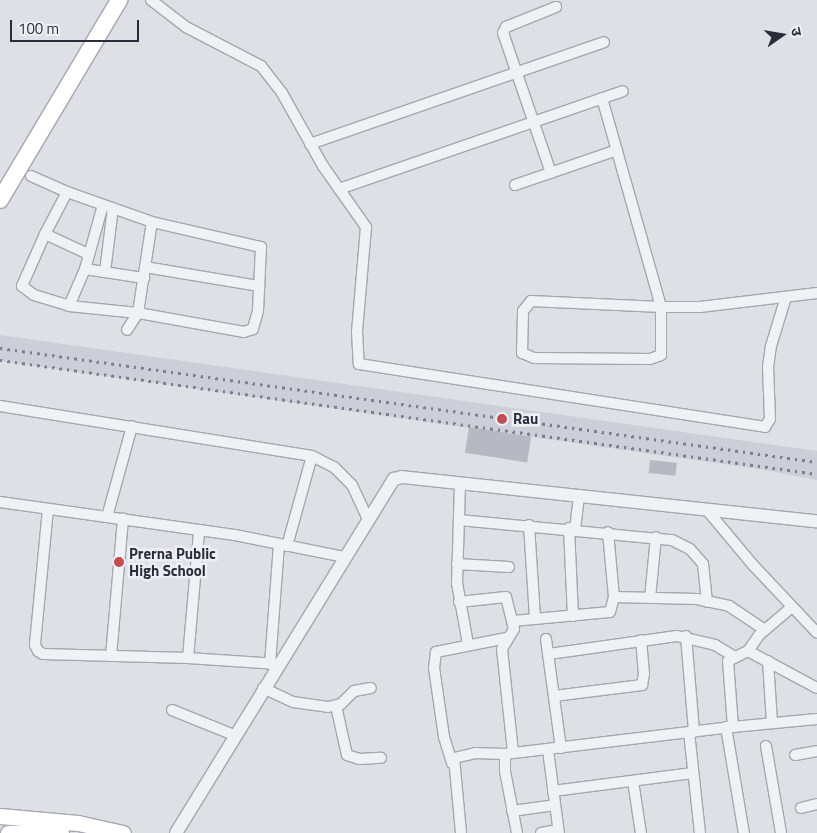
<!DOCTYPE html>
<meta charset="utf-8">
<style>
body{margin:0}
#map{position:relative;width:817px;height:833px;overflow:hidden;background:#dee0e6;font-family:"Titillium Web","Noto Sans Devanagari",sans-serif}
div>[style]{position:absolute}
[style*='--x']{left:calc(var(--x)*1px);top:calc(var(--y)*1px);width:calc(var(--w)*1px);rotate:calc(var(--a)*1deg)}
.built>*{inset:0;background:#cccfd7}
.building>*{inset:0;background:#b6b9c2;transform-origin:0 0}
.roads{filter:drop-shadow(1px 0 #a4a7af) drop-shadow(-1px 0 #a4a7af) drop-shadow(0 1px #a4a7af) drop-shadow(0 -1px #a4a7af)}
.minor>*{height:10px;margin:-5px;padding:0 5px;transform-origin:5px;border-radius:5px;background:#f0f1f5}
.tertiary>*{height:12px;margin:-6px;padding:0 6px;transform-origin:6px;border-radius:6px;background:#f0f1f5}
.secondary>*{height:15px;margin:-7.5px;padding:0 7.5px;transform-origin:7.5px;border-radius:7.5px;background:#fff}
.primary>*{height:16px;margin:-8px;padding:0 8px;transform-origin:8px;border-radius:8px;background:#fff}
.rail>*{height:2.5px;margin-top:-1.25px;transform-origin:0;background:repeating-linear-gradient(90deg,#797f8e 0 2.5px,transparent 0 7.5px)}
.dots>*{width:14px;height:14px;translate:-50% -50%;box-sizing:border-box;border:2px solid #edeff4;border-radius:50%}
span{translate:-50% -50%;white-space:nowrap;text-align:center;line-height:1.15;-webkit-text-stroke:5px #edeff4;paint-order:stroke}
.poi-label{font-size:15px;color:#292d3b;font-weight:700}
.left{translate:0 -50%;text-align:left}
.north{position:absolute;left:757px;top:10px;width:50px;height:50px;-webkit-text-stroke:4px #edeff4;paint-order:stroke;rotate:77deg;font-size:14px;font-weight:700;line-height:20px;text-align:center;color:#292d3b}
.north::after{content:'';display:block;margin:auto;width:18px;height:22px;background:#292d3b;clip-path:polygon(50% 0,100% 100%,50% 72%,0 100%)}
.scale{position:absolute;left:10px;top:20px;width:129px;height:22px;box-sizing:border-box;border:2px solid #292d3b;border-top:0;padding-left:6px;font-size:15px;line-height:18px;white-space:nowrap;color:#292d3b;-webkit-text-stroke:4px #edeff4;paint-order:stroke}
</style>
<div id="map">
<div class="built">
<div style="clip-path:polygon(0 335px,817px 451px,817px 480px,765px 470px,0 361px)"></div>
</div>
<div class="building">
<div style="left:469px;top:427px;width:63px;height:26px;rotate:9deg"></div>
<div style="left:650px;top:460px;width:27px;height:13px;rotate:6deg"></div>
</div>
<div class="roads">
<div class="minor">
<div style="--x:151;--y:0;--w:44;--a:37.6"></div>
<div style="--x:186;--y:27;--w:85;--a:27.5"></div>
<div style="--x:261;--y:66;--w:34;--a:52"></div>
<div style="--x:282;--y:93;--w:84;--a:60.7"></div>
<div style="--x:323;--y:166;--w:75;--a:54.8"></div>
<div style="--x:366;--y:227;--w:104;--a:94.9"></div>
<div style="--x:357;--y:331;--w:33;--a:87"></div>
<div style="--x:359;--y:364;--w:411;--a:8.8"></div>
<div style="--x:765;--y:427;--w:9;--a:-58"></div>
<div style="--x:770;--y:419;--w:52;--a:-92.2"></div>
<div style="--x:768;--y:367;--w:21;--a:-82"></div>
<div style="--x:771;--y:346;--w:51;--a:-73"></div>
<div style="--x:602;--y:98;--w:217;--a:74.2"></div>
<div style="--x:661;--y:307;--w:48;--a:90"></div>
<div style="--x:661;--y:355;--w:12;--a:160"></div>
<div style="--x:650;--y:359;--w:116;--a:-179.5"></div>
<div style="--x:534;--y:358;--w:13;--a:-157"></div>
<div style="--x:522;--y:353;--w:42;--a:-88.6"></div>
<div style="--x:523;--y:311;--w:13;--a:-51"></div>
<div style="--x:531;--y:301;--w:130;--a:2.6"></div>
<div style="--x:661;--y:307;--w:39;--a:0"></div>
<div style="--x:700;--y:307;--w:118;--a:-6.8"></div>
<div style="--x:310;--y:144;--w:311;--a:-19.1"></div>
<div style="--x:551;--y:173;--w:148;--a:-108.9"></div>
<div style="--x:503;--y:33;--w:7;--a:-63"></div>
<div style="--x:506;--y:27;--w:54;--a:-21.8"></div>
<div style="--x:31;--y:176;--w:39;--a:24"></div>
<div style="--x:67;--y:192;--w:47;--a:117.6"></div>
<div style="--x:45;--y:234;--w:47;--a:24.9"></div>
<div style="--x:515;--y:185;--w:108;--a:-18.9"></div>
<div style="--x:339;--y:189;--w:300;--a:-19"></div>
<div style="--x:67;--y:192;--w:90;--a:19.4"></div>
<div style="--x:152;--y:222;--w:112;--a:12.9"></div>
<div style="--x:261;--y:247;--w:64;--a:92.7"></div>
<div style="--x:258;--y:311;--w:19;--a:106"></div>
<div style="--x:253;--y:329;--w:9;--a:162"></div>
<div style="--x:244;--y:332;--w:108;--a:-169.8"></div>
<div style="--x:138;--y:313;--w:20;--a:123"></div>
<div style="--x:103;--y:205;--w:66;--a:105.7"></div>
<div style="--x:85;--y:269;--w:40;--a:113.4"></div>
<div style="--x:69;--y:306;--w:69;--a:5.8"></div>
<div style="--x:138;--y:313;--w:92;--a:-81.3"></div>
<div style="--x:45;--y:234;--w:57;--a:113.9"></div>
<div style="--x:22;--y:286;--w:15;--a:37"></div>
<div style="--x:34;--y:295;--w:37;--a:17"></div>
<div style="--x:145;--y:267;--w:116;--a:9.5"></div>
<div style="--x:85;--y:269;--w:60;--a:8.7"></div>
<div style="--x:105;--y:272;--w:64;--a:-82.9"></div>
<div style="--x:0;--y:406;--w:316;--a:9.1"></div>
<div style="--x:312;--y:456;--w:25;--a:27"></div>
<div style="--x:334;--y:467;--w:25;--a:45"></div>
<div style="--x:352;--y:485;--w:38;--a:65"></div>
<div style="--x:460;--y:483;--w:100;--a:91.7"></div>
<div style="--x:457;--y:583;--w:62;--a:79.8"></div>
<div style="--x:0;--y:502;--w:237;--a:8"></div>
<div style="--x:235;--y:535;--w:111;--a:11.4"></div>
<div style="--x:48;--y:509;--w:137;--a:95.5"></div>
<div style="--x:35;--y:645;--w:7;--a:63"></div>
<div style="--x:38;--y:651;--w:6;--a:31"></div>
<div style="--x:43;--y:654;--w:145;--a:1.6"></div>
<div style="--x:188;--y:658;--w:90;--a:3.8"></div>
<div style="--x:707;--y:510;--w:72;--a:50.1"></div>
<div style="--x:753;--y:565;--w:93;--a:46.7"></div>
<div style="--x:107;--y:517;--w:94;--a:-74.6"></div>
<div style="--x:459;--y:520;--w:214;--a:5.4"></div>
<div style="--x:672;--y:540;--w:20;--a:27"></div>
<div style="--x:690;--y:549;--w:20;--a:49"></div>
<div style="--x:703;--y:564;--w:38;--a:84"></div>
<div style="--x:529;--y:525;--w:94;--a:86.3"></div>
<div style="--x:569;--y:528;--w:88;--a:87.4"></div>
<div style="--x:575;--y:529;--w:34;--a:-83"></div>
<div style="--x:287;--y:546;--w:93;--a:-74.5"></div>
<div style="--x:457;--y:564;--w:52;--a:3.3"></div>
<div style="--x:614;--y:597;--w:83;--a:1.4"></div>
<div style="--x:697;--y:599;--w:33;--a:12"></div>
<div style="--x:729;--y:606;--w:43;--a:33.7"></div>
<div style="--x:650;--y:598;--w:61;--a:-84.4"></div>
<div style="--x:459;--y:602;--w:47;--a:-6.1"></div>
<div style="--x:506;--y:597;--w:33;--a:76"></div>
<div style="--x:514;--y:629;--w:23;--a:121"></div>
<div style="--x:502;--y:649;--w:104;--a:83.9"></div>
<div style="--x:513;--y:621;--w:97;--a:-5.3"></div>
<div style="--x:610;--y:612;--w:16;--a:-75"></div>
<div style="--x:614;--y:597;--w:65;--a:-95.3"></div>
<div style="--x:686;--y:636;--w:96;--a:85.2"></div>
<div style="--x:546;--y:639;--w:110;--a:82.2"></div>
<div style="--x:748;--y:651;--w:78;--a:28.2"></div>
<div style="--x:549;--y:654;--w:129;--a:-8"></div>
<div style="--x:677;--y:636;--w:39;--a:13"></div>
<div style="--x:715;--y:645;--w:23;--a:31"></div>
<div style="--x:111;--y:656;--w:138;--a:-85"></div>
<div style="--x:188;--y:658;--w:127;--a:-85"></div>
<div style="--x:768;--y:661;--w:62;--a:86.3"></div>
<div style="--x:270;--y:664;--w:120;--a:-85.7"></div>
<div style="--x:263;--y:688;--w:33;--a:25"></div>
<div style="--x:293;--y:702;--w:35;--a:8"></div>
<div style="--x:328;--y:707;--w:13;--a:-13"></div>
<div style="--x:341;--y:704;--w:18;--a:-45"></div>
<div style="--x:354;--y:691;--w:17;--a:-10"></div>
<div style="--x:554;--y:696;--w:89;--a:-7.1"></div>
<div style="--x:642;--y:685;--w:11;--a:-80"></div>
<div style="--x:644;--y:674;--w:34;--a:-95"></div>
<div style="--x:336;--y:706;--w:50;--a:77.3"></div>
<div style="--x:347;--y:755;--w:13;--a:18"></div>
<div style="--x:359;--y:759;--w:22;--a:-3"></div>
<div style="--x:172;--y:710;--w:67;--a:22"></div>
<div style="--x:726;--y:727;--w:108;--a:80.4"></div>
<div style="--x:733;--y:727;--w:84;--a:-5.4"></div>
<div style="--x:689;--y:732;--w:102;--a:83.8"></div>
<div style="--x:766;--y:746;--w:88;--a:80.2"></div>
<div style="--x:548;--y:750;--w:84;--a:82.5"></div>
<div style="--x:795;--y:755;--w:22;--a:-10"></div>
<div style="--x:452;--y:763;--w:27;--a:-107"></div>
<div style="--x:444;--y:737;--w:70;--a:-98.2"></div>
<div style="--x:434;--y:668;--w:16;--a:-83"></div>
<div style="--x:436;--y:652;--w:72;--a:-11.2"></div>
<div style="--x:633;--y:781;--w:53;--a:81.3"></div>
<div style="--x:553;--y:791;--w:141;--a:-7.3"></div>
<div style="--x:801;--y:808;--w:16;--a:-14"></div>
<div style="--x:512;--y:811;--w:43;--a:-7.9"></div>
<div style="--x:461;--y:833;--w:75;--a:-95.3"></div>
<div style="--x:454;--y:758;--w:22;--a:-13"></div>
<div style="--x:475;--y:753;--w:30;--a:2"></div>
<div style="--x:517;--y:833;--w:63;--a:-101"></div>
<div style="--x:505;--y:771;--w:17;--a:-90"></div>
<div style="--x:505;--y:754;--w:230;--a:-6.8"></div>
<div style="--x:733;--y:727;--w:66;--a:-94.3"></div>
<div style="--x:728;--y:661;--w:22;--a:-27"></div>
<div style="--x:748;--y:651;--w:19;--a:-55"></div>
<div style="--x:759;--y:635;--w:43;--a:-40.3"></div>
<div style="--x:541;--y:833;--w:17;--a:-10"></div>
</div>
<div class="tertiary">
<div style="--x:176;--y:833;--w:416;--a:-58.4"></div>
<div style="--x:394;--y:479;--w:8;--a:-14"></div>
<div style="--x:402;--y:477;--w:417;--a:6.1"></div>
</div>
<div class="secondary">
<div style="--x:0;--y:816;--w:78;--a:5.1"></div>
<div style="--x:78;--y:823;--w:46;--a:12.5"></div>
<div style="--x:8;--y:833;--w:53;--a:0"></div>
</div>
<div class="primary">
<div style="--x:0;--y:200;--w:233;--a:-59.2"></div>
</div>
</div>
<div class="rail">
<div style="--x:0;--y:348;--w:825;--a:7.94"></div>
<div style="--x:0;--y:360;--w:825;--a:7.94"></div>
</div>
<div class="dots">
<div style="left:502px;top:419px;background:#c14d52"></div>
<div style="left:119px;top:562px;background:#c14d52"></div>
</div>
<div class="poi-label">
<span class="left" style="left:513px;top:419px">Rau</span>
<span class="left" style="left:129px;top:562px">Prerna Public<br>High School</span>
</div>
<div class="north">उ</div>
<div class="scale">100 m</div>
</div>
